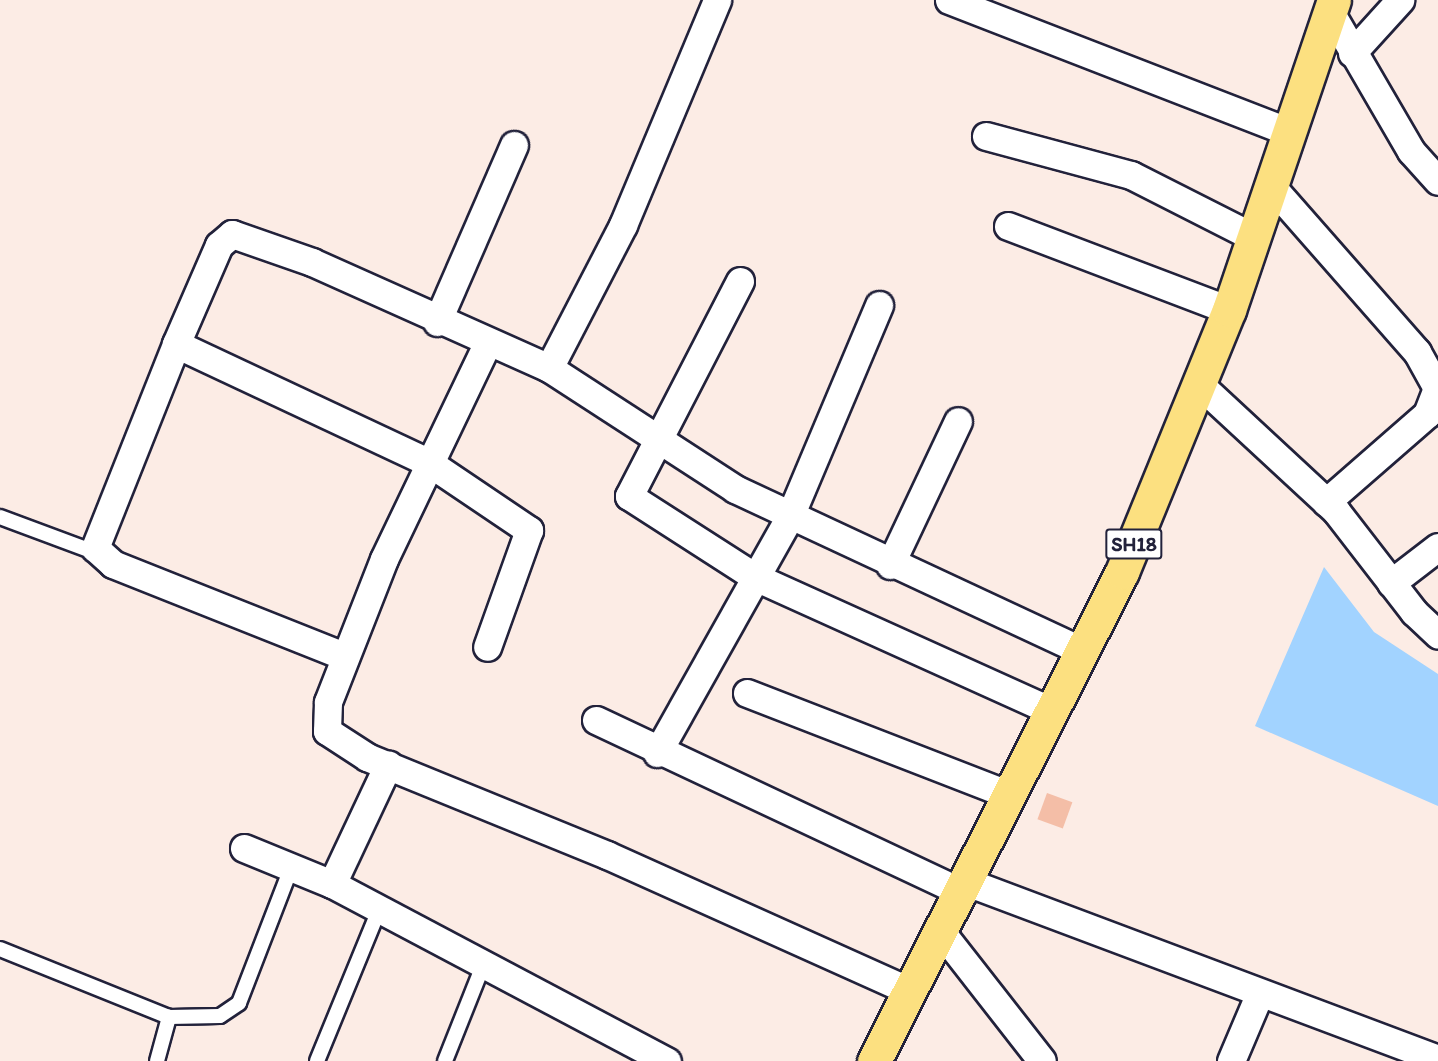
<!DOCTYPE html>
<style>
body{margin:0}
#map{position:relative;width:1438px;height:1061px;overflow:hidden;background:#fcece5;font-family:Itim,sans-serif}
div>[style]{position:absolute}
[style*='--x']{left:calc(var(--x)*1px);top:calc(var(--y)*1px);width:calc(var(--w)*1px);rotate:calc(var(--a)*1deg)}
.water>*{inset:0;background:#a2d3ff}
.building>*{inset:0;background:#f4bea7;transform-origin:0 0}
.roads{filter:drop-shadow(2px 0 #22223b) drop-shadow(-2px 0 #22223b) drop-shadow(0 2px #22223b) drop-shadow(0 -2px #22223b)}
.service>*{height:14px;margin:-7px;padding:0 7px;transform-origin:7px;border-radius:7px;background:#fff}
.minor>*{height:27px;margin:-13.5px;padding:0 13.5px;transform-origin:13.5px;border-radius:13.5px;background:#fff}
.primary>*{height:33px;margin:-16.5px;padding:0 16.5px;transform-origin:16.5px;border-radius:16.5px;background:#fce080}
span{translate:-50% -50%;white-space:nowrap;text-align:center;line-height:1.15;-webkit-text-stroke:4.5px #fff;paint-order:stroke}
.shield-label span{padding:2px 4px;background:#fff;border:2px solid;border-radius:4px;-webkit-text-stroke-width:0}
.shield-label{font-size:20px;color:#22223b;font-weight:700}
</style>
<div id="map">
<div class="water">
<div style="clip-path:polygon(1324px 567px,1374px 632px,1438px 674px,1438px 806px,1255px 726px)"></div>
</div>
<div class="building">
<div style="left:1047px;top:793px;width:27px;height:28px;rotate:20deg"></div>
</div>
<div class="roads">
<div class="service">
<div style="--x:0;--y:517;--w:103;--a:20.4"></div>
<div style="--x:0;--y:949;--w:182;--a:21.9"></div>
<div style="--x:169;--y:1017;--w:51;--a:-1.1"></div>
<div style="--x:220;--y:1016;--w:23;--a:-34"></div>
<div style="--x:239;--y:1003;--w:145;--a:-68.9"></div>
<div style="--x:157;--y:1061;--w:46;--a:-74.7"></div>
<div style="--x:317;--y:1061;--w:161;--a:-67.7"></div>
<div style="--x:445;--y:1061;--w:100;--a:-68.3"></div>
</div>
<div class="minor">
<div style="--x:949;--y:0;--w:362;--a:21.2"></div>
<div style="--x:1329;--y:10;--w:163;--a:59.8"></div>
<div style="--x:1411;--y:151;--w:40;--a:48"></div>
<div style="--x:1352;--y:53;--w:72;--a:-47.8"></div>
<div style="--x:986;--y:136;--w:150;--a:15.1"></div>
<div style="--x:1131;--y:175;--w:139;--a:26.9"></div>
<div style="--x:1272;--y:187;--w:220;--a:48.7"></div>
<div style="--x:1417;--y:352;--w:41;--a:60.9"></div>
<div style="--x:1437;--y:388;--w:28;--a:111"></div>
<div style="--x:1427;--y:414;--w:134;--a:138.9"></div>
<div style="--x:1008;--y:226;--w:236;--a:20.8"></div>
<div style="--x:740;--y:281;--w:242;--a:117.3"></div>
<div style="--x:629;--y:496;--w:150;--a:32.7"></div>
<div style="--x:755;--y:577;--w:328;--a:24.3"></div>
<div style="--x:437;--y:322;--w:193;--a:-66.5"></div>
<div style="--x:176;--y:344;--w:278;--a:25.1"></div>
<div style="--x:428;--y:462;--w:122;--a:34"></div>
<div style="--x:529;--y:530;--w:124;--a:109.7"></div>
<div style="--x:487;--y:344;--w:238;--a:115.6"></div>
<div style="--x:384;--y:559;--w:154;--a:111.4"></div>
<div style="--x:328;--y:702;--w:29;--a:92"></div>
<div style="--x:327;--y:731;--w:48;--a:33"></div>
<div style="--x:367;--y:757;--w:259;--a:22.2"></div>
<div style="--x:607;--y:855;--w:330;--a:24.2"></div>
<div style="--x:549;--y:368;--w:161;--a:-62.6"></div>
<div style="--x:623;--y:225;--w:244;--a:-67.3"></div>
<div style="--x:1199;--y:384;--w:187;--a:42.8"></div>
<div style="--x:1336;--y:511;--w:128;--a:52.3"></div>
<div style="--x:1414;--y:612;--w:33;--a:43"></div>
<div style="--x:890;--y:565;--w:159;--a:-64.7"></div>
<div style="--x:1391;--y:583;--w:59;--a:-37.5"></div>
<div style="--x:344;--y:656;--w:249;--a:-158.3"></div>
<div style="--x:113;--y:564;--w:24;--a:-138"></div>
<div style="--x:95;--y:548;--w:219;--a:-68.3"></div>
<div style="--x:176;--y:344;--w:108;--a:-66.5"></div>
<div style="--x:219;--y:245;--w:17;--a:-40"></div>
<div style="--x:232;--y:234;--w:85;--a:19.3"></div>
<div style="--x:312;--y:262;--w:260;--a:24.1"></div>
<div style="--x:549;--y:368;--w:222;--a:33"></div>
<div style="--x:735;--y:489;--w:384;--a:25"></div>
<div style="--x:747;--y:693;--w:282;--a:21.2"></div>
<div style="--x:596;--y:720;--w:406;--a:25.2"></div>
<div style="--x:657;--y:753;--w:272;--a:-60.7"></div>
<div style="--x:790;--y:516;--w:229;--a:-67.1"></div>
<div style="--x:244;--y:848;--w:95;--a:22.2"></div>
<div style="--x:332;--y:884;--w:132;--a:-64.8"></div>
<div style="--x:967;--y:882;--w:503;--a:20.6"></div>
<div style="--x:332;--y:884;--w:379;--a:27.9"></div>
<div style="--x:942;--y:933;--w:162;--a:52"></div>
<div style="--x:1231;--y:1061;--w:72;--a:-67"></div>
</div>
<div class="primary">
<div style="--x:874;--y:1061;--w:548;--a:-63.11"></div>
<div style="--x:1122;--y:572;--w:283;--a:-67.8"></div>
<div style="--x:1229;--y:310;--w:327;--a:-71.3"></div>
</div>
</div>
<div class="shield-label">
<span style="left:1134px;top:544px">SH18</span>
</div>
</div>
